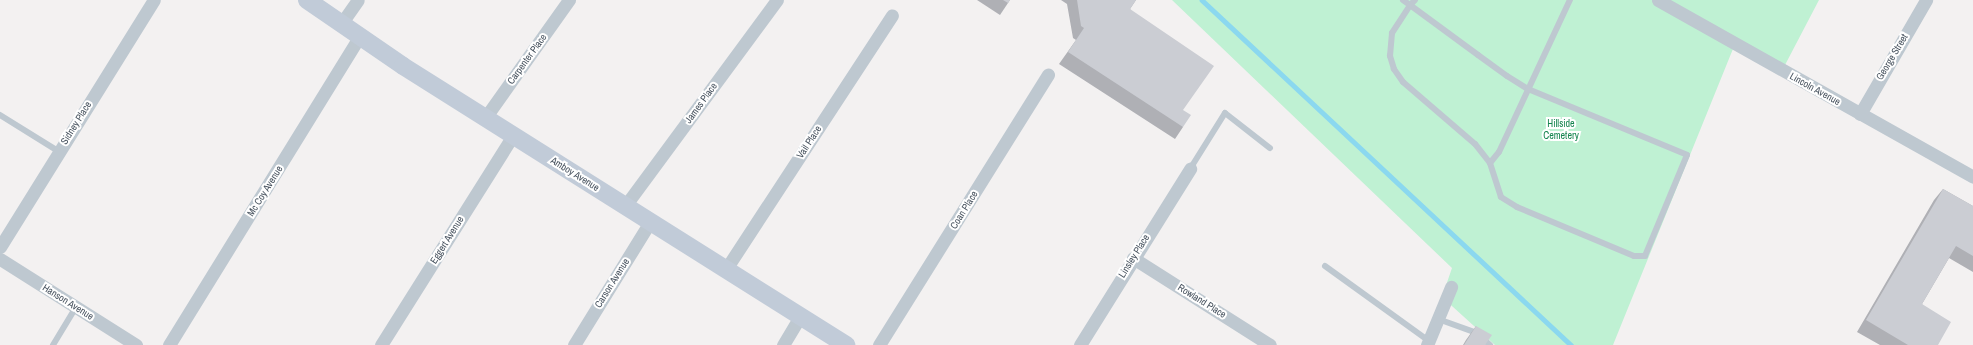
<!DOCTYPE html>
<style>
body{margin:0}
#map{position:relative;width:1973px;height:345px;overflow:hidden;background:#f3f1f1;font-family:"Archivo Narrow",sans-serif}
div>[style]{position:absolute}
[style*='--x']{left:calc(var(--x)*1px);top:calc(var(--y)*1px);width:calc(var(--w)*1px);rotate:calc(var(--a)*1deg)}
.green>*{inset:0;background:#bff1d3}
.stream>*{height:4.5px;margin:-2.25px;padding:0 2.25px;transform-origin:2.25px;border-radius:2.25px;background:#8bd8ef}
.lane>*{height:6px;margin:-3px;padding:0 3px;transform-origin:3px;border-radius:3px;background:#bec8d0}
.street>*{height:13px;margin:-6.5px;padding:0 6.5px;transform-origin:6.5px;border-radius:6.5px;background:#bec8d0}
.secondary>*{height:18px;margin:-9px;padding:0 9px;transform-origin:9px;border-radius:9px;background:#c1cbd8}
.wall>*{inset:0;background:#afb0b5}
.building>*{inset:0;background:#cbcdd3}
span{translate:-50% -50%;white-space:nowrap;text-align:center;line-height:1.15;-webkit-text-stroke:4px #fff;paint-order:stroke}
.street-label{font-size:10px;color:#48535f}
.park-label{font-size:10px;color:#15844f}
</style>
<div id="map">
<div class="green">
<div style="clip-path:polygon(1172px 0,1819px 0,1785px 65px,1737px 39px,1613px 345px,1495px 345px,1442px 297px,1452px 268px)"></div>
</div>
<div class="stream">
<div style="--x:1202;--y:0;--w:505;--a:43.07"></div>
</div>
<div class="lane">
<div style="--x:1403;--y:0;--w:9;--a:36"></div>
<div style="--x:1410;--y:5;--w:84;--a:36.3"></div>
<div style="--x:1478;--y:55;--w:36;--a:36"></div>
<div style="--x:1507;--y:76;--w:25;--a:32"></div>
<div style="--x:1528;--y:89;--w:172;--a:22.5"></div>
<div style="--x:1687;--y:155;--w:109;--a:112.6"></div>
<div style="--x:1645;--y:256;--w:11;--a:180"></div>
<div style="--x:1634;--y:256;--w:127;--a:-157.3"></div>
<div style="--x:1517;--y:207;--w:19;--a:-148"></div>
<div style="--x:1501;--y:197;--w:36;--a:-108"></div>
<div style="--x:1490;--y:163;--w:24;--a:-128"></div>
<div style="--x:1475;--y:144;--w:95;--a:-139.3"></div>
<div style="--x:1403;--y:82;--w:16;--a:-125"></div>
<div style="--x:1394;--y:69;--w:14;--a:-107"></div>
<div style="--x:1390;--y:56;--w:23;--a:-85"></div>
<div style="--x:1392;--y:33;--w:33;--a:-57"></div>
<div style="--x:1410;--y:5;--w:7;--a:-45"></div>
<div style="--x:0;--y:115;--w:68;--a:31.8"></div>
<div style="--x:1490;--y:163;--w:14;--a:-51"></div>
<div style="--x:1499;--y:152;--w:168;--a:-65"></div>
<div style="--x:1190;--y:169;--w:66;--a:-58"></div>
<div style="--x:1225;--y:113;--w:57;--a:37.9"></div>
<div style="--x:1325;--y:266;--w:128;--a:35.8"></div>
<div style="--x:1438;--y:319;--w:41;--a:19.7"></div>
<div style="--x:1477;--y:333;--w:18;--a:43"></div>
<div style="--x:53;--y:345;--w:44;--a:-58.8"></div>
</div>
<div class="street">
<div style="--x:1658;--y:0;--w:361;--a:29.3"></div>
<div style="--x:341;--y:24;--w:29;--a:-55"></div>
<div style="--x:1860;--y:114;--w:132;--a:-59.9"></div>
<div style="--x:485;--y:118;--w:145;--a:-54.6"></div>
<div style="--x:625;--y:206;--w:256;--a:-53.6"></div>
<div style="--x:0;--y:247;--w:291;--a:-58.1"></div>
<div style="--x:1133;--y:258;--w:162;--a:32.4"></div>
<div style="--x:0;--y:259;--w:161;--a:32.3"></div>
<div style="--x:726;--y:269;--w:303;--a:-56.8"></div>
<div style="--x:169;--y:345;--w:363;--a:-58.3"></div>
<div style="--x:381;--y:345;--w:248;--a:-57.8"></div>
<div style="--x:574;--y:345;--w:145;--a:-58.3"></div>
<div style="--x:783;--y:345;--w:33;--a:-59"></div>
<div style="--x:879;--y:345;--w:319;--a:-58"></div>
<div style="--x:1080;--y:345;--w:208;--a:-58"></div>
<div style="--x:1427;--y:345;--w:63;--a:-67.5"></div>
</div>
<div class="secondary">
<div style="--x:307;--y:0;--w:116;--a:34.5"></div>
<div style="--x:403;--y:66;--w:524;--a:32.2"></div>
</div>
<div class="wall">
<div style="clip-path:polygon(977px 0,1010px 0,1000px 15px)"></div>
<div style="clip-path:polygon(1061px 0,1136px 0,1130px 9px,1183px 110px,1183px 127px,1175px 139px,1059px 64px,1076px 40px,1073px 38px,1067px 4px)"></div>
<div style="clip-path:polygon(1943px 189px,1973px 206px,1973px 272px,1949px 258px,1922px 304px,1938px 345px,1880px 345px,1857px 332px,1934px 200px)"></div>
<div style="clip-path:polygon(1476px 326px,1485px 345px,1463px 345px,1466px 340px)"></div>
</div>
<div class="building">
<div style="clip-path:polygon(1003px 0,1010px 0,1008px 3px)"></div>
<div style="clip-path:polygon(1077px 0,1136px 0,1130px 9px,1214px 66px,1183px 110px,1191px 115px,1183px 127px,1068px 52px,1084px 28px,1081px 26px)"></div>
<div style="clip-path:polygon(1943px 189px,1973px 206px,1973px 256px,1956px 246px,1922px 304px,1951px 322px,1938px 345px,1908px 345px,1866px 320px)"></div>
<div style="clip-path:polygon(1476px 326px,1492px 335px,1485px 345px,1464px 345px)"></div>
</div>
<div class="street-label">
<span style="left:1892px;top:57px;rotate:-59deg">George Street</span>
<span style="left:527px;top:59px;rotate:-54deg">Carpenter Place</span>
<span style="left:1815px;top:89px;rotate:29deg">Lincoln Avenue</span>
<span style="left:701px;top:103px;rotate:-54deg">James Place</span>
<span style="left:76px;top:123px;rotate:-58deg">Sidney Place</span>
<span style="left:809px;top:142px;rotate:-57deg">Vail Place</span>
<span style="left:575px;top:174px;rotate:32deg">Amboy Avenue</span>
<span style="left:265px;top:191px;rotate:-58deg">Mc Coy Avenue</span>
<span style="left:964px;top:210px;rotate:-58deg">Coan Place</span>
<span style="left:447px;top:240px;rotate:-58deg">Eggert Avenue</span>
<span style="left:1134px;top:256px;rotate:-58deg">Linsley Place</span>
<span style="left:612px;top:283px;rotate:-58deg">Carson Avenue</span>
<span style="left:1202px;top:301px;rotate:32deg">Rowland Place</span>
<span style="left:68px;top:302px;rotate:32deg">Hanson Avenue</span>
</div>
<div class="park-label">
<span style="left:1561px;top:129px">Hillside<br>Cemetery</span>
</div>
</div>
